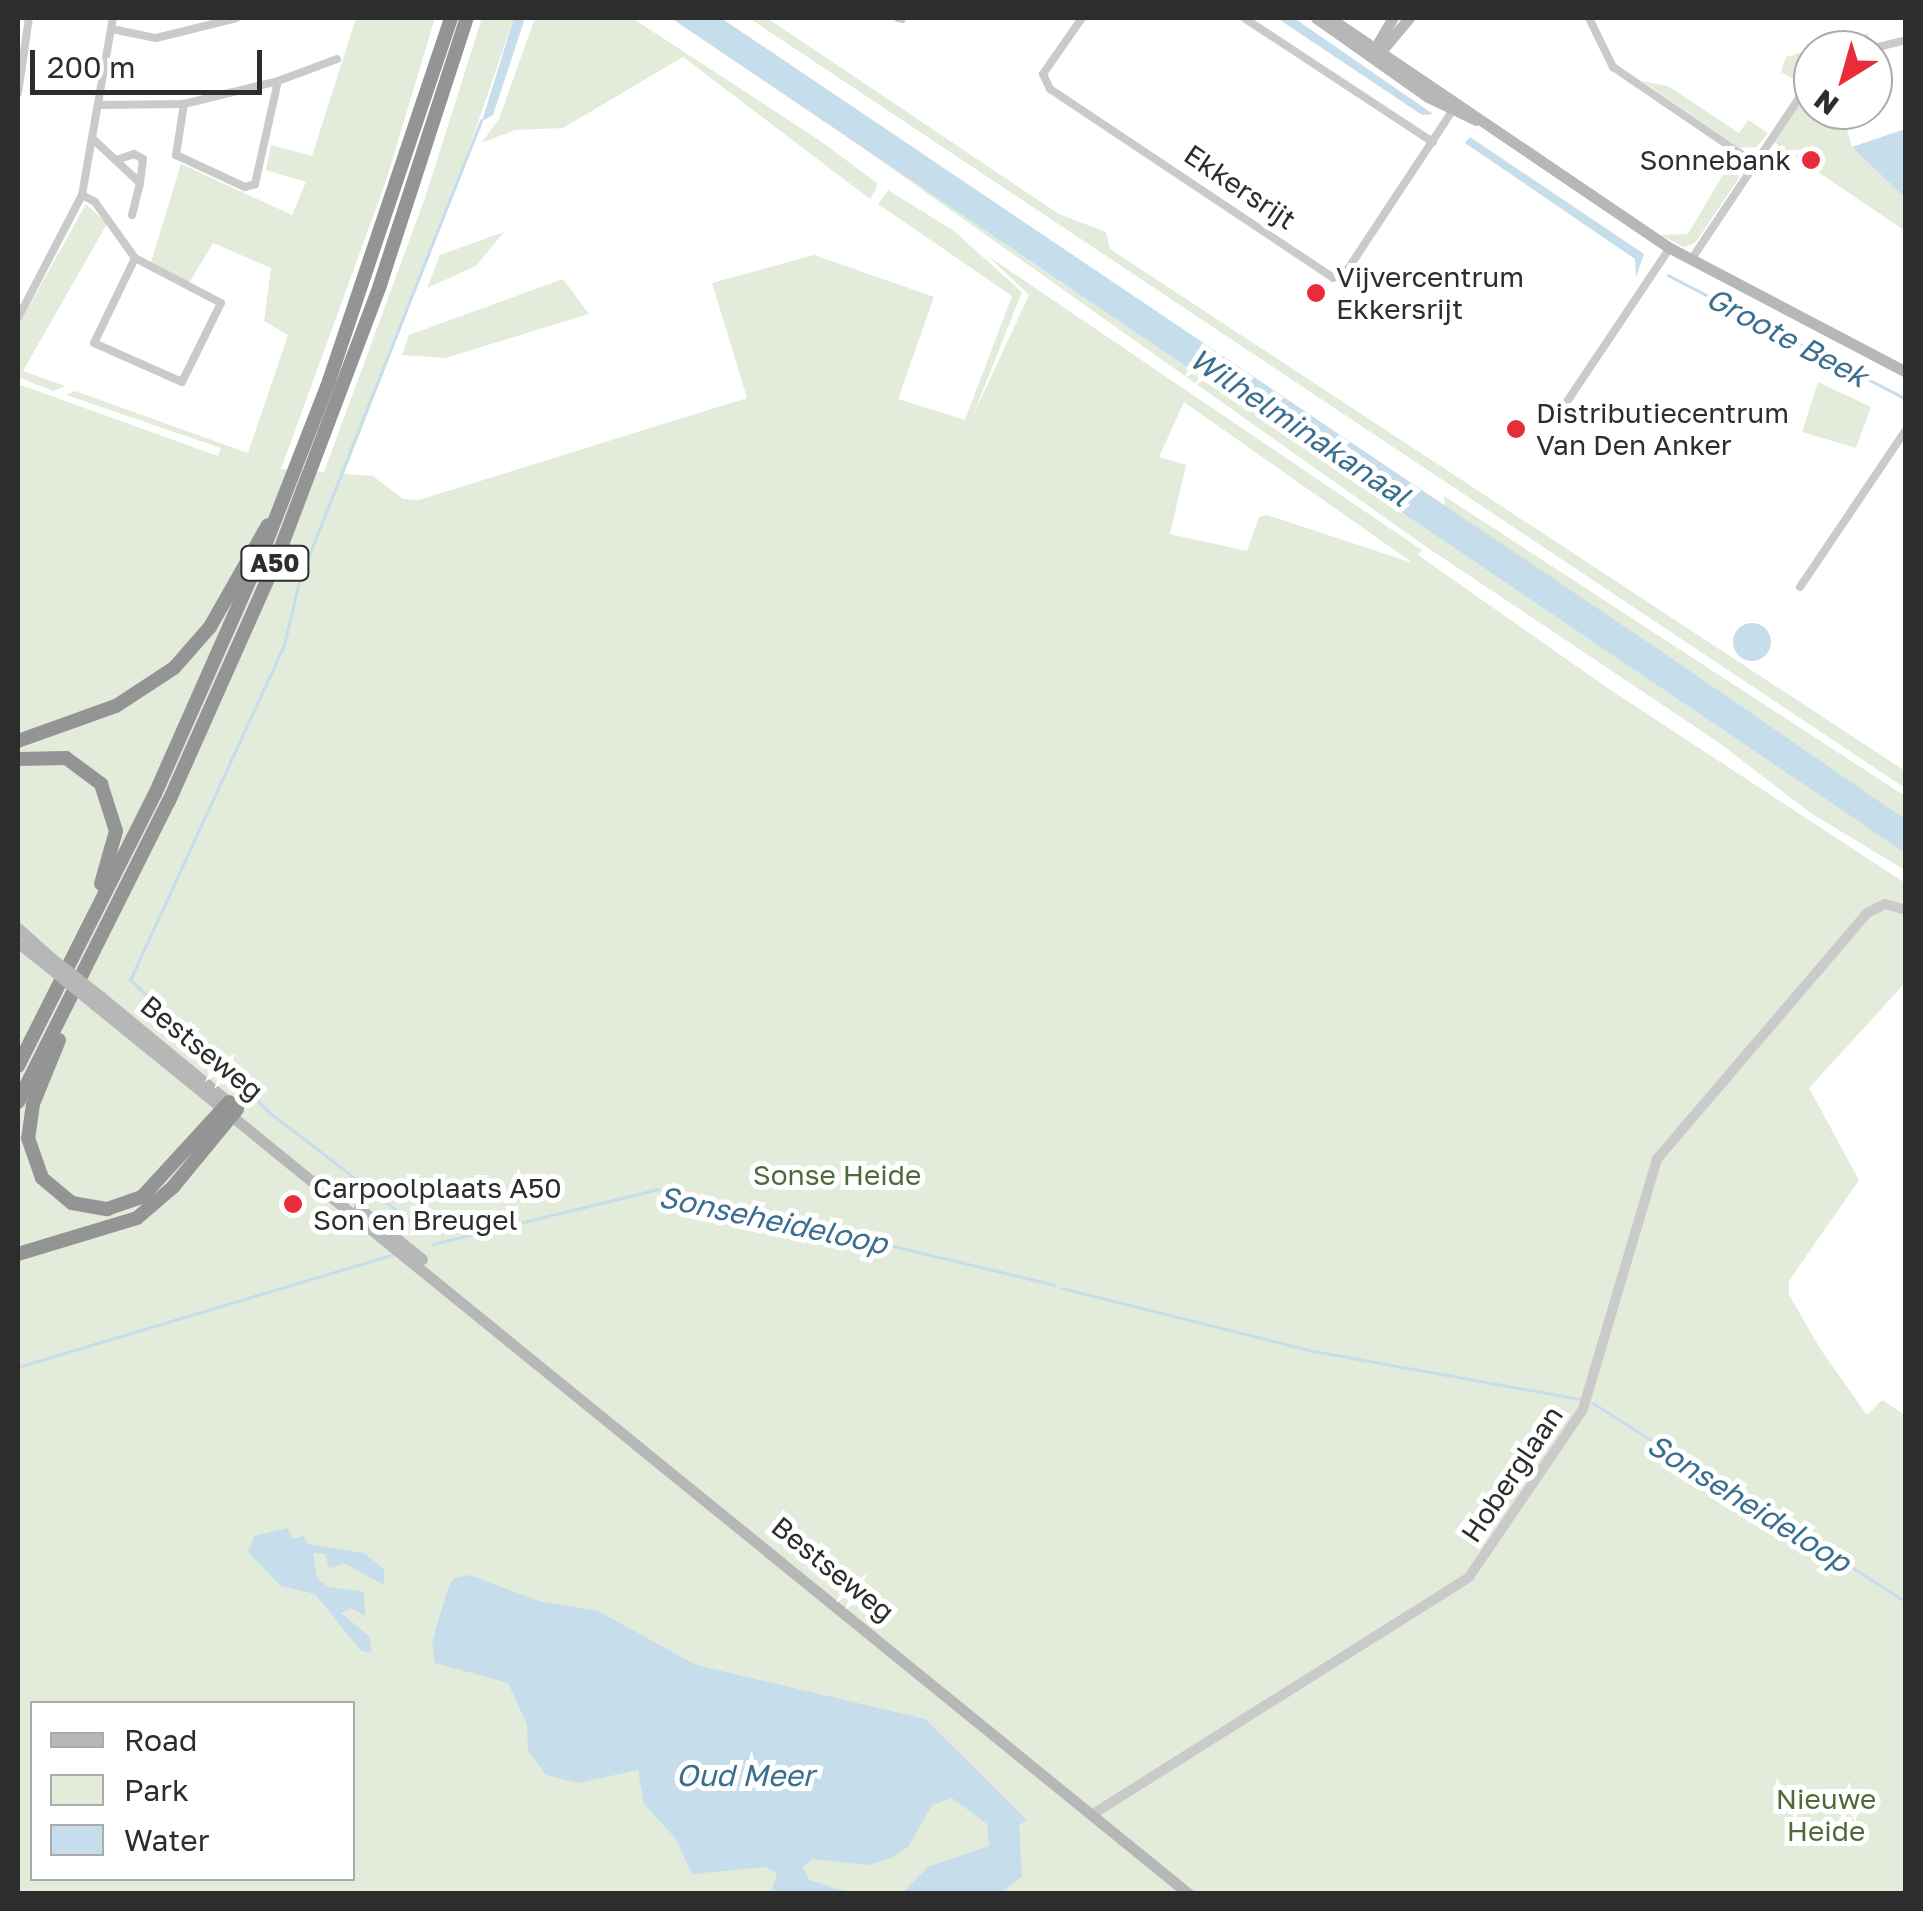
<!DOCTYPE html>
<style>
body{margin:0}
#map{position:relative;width:1923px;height:1911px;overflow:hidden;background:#fff;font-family:"Golos Text",sans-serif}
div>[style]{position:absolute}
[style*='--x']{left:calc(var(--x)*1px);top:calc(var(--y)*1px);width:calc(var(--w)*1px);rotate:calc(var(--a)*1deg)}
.green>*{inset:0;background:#e3ebda}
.water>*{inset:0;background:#c6ddeb}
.round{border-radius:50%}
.stream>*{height:2.5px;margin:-1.25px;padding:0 1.25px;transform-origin:1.25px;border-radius:1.25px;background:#c6ddeb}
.minor>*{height:8px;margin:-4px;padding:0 4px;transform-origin:4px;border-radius:4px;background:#cacaca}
.tertiary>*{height:10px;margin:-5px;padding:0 5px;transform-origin:5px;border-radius:5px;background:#cacaca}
.secondary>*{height:11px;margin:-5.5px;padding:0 5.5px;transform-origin:5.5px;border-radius:5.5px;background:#b7b7b7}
.motorway>*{height:14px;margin:-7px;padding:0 7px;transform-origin:7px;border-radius:7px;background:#949494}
.secondary-bridge>*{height:11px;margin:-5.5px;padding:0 5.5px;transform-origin:5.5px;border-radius:5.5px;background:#b7b7b7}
.dots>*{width:28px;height:28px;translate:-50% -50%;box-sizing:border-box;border:5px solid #fff;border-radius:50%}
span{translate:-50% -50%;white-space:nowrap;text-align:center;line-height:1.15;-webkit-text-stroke:10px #fff;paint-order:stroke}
.shield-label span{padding:2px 8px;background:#fff;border:2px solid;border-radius:8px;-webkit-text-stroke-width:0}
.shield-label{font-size:25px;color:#2d2d2d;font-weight:700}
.poi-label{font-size:28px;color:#2d2d2d}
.right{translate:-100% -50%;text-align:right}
.left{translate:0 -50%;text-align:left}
.street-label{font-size:28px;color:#2d2d2d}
.park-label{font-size:28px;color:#50693a}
.water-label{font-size:30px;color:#3a6f90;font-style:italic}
.frame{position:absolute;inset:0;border:20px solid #2d2d2d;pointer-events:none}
.legend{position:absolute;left:30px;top:1701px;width:325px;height:180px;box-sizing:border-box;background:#fff;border:2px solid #ababab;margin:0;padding:12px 18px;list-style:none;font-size:30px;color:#2d2d2d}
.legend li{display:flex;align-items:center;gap:20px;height:50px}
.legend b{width:50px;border:2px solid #ababab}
.north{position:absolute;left:1793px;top:30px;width:100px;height:100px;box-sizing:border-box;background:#fff;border:2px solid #ababab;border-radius:50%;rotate:217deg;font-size:28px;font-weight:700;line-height:40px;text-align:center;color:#2d2d2d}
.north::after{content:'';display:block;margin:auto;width:35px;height:45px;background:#e72c3a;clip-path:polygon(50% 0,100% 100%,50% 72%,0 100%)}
.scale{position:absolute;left:30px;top:50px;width:232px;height:45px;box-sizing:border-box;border:5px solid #2d2d2d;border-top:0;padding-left:12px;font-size:30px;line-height:35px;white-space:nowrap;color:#2d2d2d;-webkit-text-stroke:8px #fff;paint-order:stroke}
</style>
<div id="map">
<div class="green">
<div style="clip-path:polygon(evenodd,356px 18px,435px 18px,386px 181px,281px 469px,324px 472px,426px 195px,482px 18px,514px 18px,453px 195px,344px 474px,373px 476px,403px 499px,419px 500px,747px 398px,712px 283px,814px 255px,934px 297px,898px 399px,965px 420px,1012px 296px,878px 204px,888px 190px,954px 231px,1022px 292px,972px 418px,1029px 295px,988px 256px,1422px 550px,1418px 555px,1609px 689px,1905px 883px,1905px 983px,1809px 1088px,1859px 1180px,1789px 1281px,1789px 1295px,1821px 1350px,1867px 1415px,1882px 1400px,1905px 1415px,1905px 1893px,18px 1893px,18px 384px,218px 456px,221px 448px,66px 395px,75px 391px,248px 453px,288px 335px,264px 321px,271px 268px,213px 243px,189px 283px,151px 262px,181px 164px,292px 215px,306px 182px,266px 170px,271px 145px,312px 156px,356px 18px,1184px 402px,1410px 561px,1410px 562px,1267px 515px,1259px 517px,1247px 551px,1170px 534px,1186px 465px,1159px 457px,1184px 402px,356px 18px,32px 1704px,352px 1704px,352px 1878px,32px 1878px,32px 1704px)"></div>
<div style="clip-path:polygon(535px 18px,632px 18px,819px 140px,877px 183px,876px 189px,870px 199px,683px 57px,563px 128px,515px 130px,481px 143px,499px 119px)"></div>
<div style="clip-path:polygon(749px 18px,767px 18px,1059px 214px,1106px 232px,1110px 249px,1905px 771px,1905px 788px)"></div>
<div style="clip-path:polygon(1868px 33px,1869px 45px,1813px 50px,1813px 70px,1801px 83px,1781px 72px,1786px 57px)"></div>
<div style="clip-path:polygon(1642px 81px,1668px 86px,1739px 133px,1748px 120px,1768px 133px,1757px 147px,1740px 148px)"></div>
<div style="clip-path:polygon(1805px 95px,1813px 110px,1846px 126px,1852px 147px,1905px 198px,1905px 231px,1774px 142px)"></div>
<div style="clip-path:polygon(863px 148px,1905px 853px,1905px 870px,1812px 814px,1718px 742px,1425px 546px)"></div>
<div style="clip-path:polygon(1734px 156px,1739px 178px,1695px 243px,1684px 247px,1660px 235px,1688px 234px)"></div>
<div style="clip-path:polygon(86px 204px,107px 224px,23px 371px,65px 386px,53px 391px,18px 377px,18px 326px)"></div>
<div style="clip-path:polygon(504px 232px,476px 266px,427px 288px,440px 255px)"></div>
<div style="clip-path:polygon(563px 279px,589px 314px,445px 358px,402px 355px,409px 335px)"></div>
<div style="clip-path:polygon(1818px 382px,1871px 407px,1856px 448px,1802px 432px)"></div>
<div style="clip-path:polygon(1444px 496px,1905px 796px,1905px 819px,1445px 507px)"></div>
</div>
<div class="water">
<div style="clip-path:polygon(514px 18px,525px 18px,493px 115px,482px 121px)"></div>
<div style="clip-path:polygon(671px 18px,721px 18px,1652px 645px,1905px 819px,1905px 853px)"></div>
<div style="clip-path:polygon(1277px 18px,1294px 18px,1433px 114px,1422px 115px)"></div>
<div style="clip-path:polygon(1905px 129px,1906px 129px,1905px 198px,1852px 147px)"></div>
<div style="clip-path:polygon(1470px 137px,1644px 254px,1636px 277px,1635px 259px,1465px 143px)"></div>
<div class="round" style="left:1733px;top:623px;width:38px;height:38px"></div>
<div style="clip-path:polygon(288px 1528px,292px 1539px,304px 1536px,307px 1544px,364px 1553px,384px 1569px,384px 1585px,344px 1563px,329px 1569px,325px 1554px,313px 1553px,317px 1578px,329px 1587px,364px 1592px,365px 1616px,351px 1608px,341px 1613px,369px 1636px,372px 1653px,361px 1651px,315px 1594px,281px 1586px,248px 1552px,254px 1536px)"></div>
<div style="clip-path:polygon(469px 1575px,542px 1602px,598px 1611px,696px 1665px,925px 1719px,1027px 1820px,1019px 1825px,1022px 1877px,1000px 1893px,902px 1893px,928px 1867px,989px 1846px,987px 1824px,952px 1798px,932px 1805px,908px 1847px,891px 1858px,867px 1865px,812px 1859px,803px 1867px,809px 1880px,852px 1893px,771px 1893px,777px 1873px,765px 1867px,692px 1874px,676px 1839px,644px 1804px,638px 1770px,578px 1783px,546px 1775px,528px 1750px,527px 1724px,508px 1683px,435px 1663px,432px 1643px,448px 1588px,454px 1578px)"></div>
</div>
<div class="stream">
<div style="--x:1668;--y:275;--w:268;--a:27.5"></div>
<div style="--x:415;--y:1225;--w:180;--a:-142.4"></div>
<div style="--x:272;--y:1115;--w:196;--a:-136.4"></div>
<div style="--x:130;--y:980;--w:369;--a:-65.3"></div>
<div style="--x:284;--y:645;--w:69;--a:-76.6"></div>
<div style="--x:300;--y:578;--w:492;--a:-68.4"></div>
<div style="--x:433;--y:1244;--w:232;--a:-13.7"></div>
<div style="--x:658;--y:1189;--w:407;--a:13.6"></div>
<div style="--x:1062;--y:1288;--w:254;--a:14.1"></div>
<div style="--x:1308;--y:1350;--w:275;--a:10.2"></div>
<div style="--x:18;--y:1367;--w:394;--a:-16.7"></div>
<div style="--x:1593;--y:1403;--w:371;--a:32.4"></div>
</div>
<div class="minor">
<div style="--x:898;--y:18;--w:4;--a:14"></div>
<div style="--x:1082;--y:18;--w:68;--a:124.9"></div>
<div style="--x:1043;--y:74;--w:17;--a:65"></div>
<div style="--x:1050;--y:89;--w:340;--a:33.7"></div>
<div style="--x:1333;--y:278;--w:17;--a:-31"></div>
<div style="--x:1348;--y:269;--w:196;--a:-56.6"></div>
<div style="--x:1244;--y:18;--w:226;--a:33.3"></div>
<div style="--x:1589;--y:18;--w:55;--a:63.9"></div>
<div style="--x:1613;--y:67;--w:171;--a:34.2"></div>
<div style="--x:112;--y:29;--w:45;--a:11.6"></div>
<div style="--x:156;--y:38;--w:83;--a:-13.9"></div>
<div style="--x:1866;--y:50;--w:41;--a:-14"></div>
<div style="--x:278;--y:81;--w:63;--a:-20.4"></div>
<div style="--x:18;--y:93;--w:76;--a:-81.7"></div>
<div style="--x:99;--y:105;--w:85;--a:-0.7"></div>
<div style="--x:184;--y:104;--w:97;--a:-13.7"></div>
<div style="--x:278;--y:81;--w:106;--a:102.6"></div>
<div style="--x:255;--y:184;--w:10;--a:163"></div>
<div style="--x:245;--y:187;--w:76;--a:-155.1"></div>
<div style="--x:176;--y:155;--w:52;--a:-81.1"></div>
<div style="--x:93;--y:139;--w:64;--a:43.1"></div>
<div style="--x:140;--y:183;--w:33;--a:104"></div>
<div style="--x:116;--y:160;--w:19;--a:-18"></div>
<div style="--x:134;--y:154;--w:10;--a:29"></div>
<div style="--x:143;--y:159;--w:24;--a:97"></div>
<div style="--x:82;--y:195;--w:15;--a:28"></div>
<div style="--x:95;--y:202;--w:69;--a:54.5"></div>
<div style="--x:135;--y:258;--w:97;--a:27.6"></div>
<div style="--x:221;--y:303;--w:88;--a:116.3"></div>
<div style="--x:182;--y:382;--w:96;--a:-156.1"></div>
<div style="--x:94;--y:343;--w:94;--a:-64.2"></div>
<div style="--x:1691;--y:260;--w:220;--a:-56.3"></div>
<div style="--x:18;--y:318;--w:139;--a:-62.5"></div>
<div style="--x:82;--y:195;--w:180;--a:-80.1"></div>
<div style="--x:1556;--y:418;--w:205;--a:-56.2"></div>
<div style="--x:1800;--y:587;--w:189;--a:-56"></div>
</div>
<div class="tertiary">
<div style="--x:1093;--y:1814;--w:444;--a:-32.2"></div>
<div style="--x:1469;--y:1577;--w:203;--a:-55.8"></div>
<div style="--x:1583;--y:1409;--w:261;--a:-73.5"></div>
<div style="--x:1657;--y:1159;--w:323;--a:-49.5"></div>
<div style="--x:1867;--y:913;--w:20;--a:-27"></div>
<div style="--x:1885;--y:904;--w:22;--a:16"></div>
</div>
<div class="secondary">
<div style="--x:1316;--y:18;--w:137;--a:35.2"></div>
<div style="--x:1428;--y:97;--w:53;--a:25.6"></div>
<div style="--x:1330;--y:18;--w:410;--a:34.1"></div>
<div style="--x:1670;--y:248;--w:267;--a:27.7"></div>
<div style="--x:1373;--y:52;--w:39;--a:-60"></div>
<div style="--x:1377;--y:56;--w:50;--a:-49.9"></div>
<div style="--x:18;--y:928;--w:42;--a:42.1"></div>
<div style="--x:18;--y:943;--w:34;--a:38"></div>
<div style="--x:100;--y:996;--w:171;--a:39.5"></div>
<div style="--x:95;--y:1005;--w:1410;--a:39.1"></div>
<div style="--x:359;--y:1208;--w:81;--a:39"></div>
</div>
<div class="motorway">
<div style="--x:18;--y:741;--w:104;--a:-19.7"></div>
<div style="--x:116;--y:706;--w:69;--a:-33.2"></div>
<div style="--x:174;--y:668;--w:55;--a:-48.7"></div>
<div style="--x:210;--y:627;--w:117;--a:-60.4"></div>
<div style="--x:18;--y:759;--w:48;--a:-1.2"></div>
<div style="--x:66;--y:758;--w:44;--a:36.6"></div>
<div style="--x:101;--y:784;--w:49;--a:72.3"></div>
<div style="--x:116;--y:831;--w:55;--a:105.8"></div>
<div style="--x:59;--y:1040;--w:69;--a:112.1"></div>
<div style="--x:33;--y:1104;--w:34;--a:98"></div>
<div style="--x:28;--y:1138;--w:42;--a:70.7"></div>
<div style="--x:42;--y:1178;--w:39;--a:40"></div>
<div style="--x:72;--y:1203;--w:36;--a:10"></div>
<div style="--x:107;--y:1209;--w:37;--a:-19"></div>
<div style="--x:142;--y:1197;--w:129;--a:-47.5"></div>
<div style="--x:18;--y:1066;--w:305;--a:-63.3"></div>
<div style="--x:155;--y:794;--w:269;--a:-66.1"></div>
<div style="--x:264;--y:548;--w:179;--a:-68.7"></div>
<div style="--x:329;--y:381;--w:383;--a:-71.4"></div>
<div style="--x:18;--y:1102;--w:337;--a:-63.4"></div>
<div style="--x:169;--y:801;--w:266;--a:-66"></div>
<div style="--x:277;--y:558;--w:292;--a:-69.3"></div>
<div style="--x:380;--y:285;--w:281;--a:-72"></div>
<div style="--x:18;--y:1254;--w:124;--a:-16.8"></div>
<div style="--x:137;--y:1218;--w:48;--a:-40.7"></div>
<div style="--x:173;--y:1187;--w:101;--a:-50.6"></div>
</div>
<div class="secondary-bridge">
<div style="--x:49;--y:956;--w:65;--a:38.1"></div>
<div style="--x:45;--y:964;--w:65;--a:39.4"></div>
</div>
<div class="dots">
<div style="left:1811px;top:160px;background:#e72c3a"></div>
<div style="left:1316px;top:293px;background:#e72c3a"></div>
<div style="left:1516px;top:429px;background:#e72c3a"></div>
<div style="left:293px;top:1204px;background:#e72c3a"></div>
</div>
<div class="shield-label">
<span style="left:275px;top:563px">A50</span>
</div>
<div class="poi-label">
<span class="right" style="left:1791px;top:160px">Sonnebank</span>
<span class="left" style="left:1336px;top:293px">Vijvercentrum<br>Ekkersrijt</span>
<span class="left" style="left:1536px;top:429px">Distributiecentrum<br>Van Den Anker</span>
<span class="left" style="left:313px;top:1204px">Carpoolplaats A50<br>Son en Breugel</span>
</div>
<div class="street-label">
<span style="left:1240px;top:187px;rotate:34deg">Ekkersrijt</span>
<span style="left:202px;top:1048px;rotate:39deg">Bestseweg</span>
<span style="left:1512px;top:1474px;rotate:-56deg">Hoberglaan</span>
<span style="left:833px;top:1569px;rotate:39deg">Bestseweg</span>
</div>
<div class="park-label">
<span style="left:837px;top:1175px">Sonse Heide</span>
<span style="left:1826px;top:1815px">Nieuwe<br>Heide</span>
</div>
<div class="water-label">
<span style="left:1787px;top:337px;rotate:28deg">Groote Beek</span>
<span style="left:1300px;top:427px;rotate:34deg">Wilhelminakanaal</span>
<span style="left:773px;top:1220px;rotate:12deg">Sonseheideloop</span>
<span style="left:1749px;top:1503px;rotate:32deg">Sonseheideloop</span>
<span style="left:745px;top:1775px">Oud Meer</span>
</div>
<div class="frame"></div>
<ul class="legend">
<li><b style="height:12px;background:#b7b7b7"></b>Road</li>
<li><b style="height:28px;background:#e3ebda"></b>Park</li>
<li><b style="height:28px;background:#c6ddeb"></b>Water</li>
</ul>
<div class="north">N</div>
<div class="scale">200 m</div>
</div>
